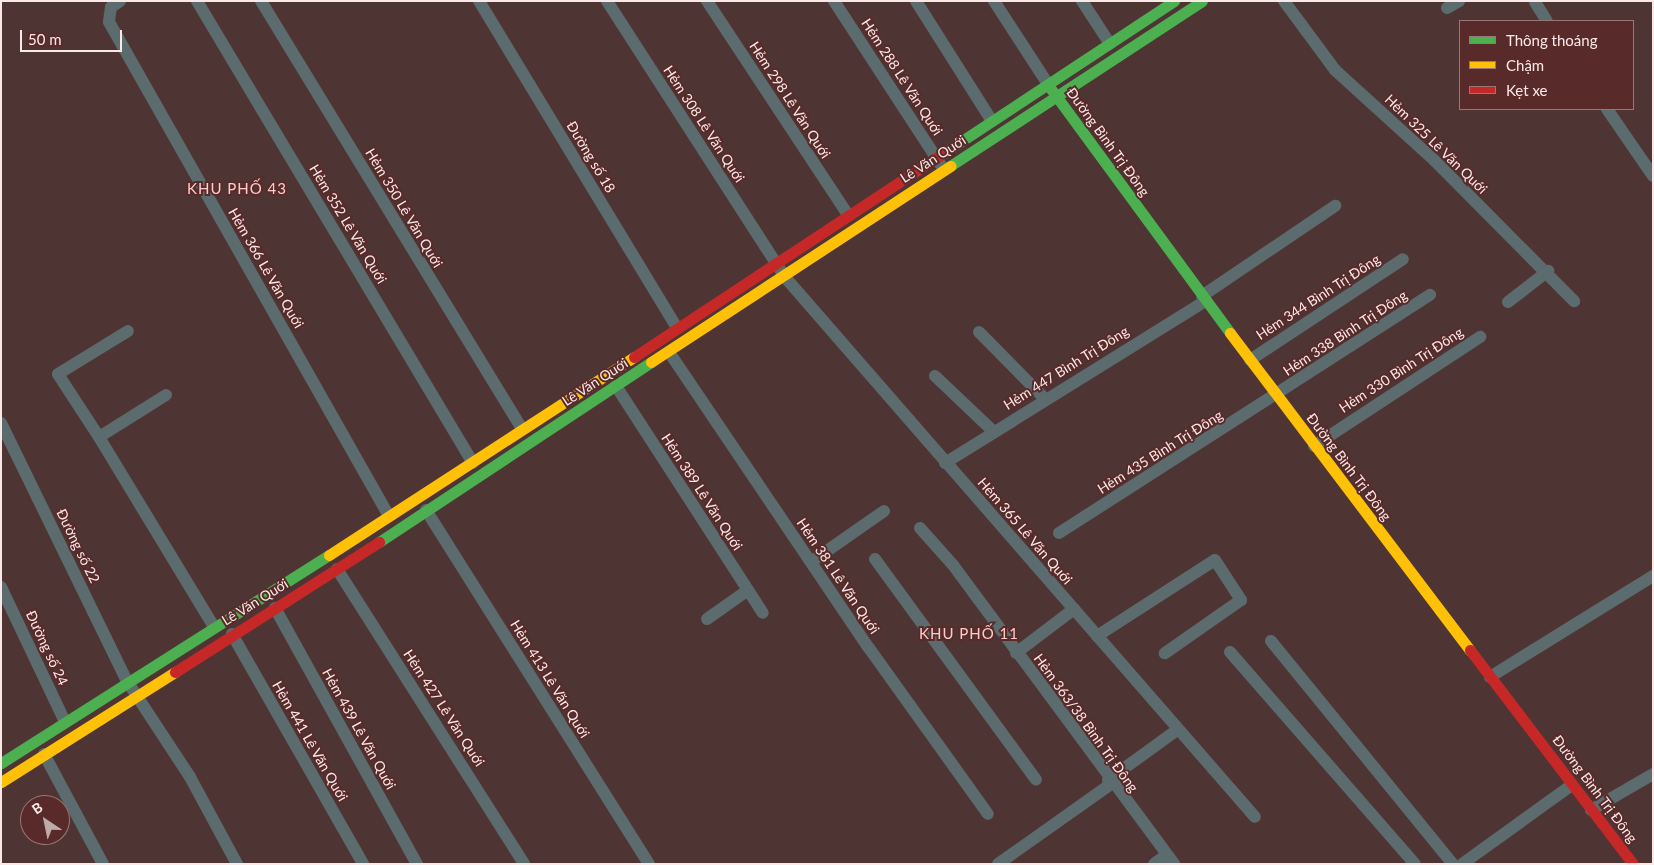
<!DOCTYPE html>
<meta charset="utf-8">
<style>
body{margin:0}
#map{position:relative;width:1654px;height:865px;overflow:hidden;background:#4e3534;font-family:Lato,sans-serif}
div>[style]{position:absolute}
[style*='--x']{left:calc(var(--x)*1px);top:calc(var(--y)*1px);width:calc(var(--w)*1px);rotate:calc(var(--a)*1deg)}
.street>*{height:12px;margin:-6px;padding:0 6px;transform-origin:6px;border-radius:6px;background:#5c6b6d}
.fast>*{height:11px;margin:-5.5px;padding:0 5.5px;transform-origin:5.5px;border-radius:5.5px;background:#4caf50}
.slow>*{height:11px;margin:-5.5px;padding:0 5.5px;transform-origin:5.5px;border-radius:5.5px;background:#ffc107}
.jam>*{height:11px;margin:-5.5px;padding:0 5.5px;transform-origin:5.5px;border-radius:5.5px;background:#c62828}
span{translate:-50% -50%;white-space:nowrap;text-align:center;line-height:1.15;-webkit-text-stroke:4px #582b2a;paint-order:stroke}
.street-label{font-size:14px;color:#fbe9e8}
.neighbourhood-label{font-size:15px;color:#fbccc9;letter-spacing:1px}
.frame{position:absolute;inset:0;border:2px solid #fbe9e8;pointer-events:none}
.legend{position:absolute;left:1459px;top:20px;width:175px;height:90px;box-sizing:border-box;background:#582b2a;border:1px solid #997776;margin:0;padding:6px 9px;list-style:none;font-size:15px;color:#fbe9e8}
.legend li{display:flex;align-items:center;gap:10px;height:25px}
.legend b{width:25px;border:1px solid #997776}
.north{position:absolute;left:20px;top:795px;width:50px;height:50px;box-sizing:border-box;background:#582b2a;border:1px solid #997776;border-radius:50%;rotate:326deg;font-size:14px;font-weight:700;line-height:20px;text-align:center;color:#fbe9e8}
.north::after{content:'';display:block;margin:auto;width:18px;height:22px;background:#beaaa9;clip-path:polygon(50% 0,100% 100%,50% 72%,0 100%)}
.scale{position:absolute;left:20px;top:30px;width:102px;height:22px;box-sizing:border-box;border:2px solid #fbe9e8;border-top:0;padding-left:6px;font-size:15px;line-height:18px;white-space:nowrap;color:#fbe9e8;-webkit-text-stroke:4px #582b2a;paint-order:stroke}
</style>
<div id="map">
<div class="street">
<div style="--x:120;--y:1;--w:11;--a:146"></div>
<div style="--x:111;--y:7;--w:15;--a:98"></div>
<div style="--x:109;--y:22;--w:568;--a:60.46"></div>
<div style="--x:197;--y:1;--w:538;--a:59.15"></div>
<div style="--x:261;--y:1;--w:501;--a:58.62"></div>
<div style="--x:479;--y:1;--w:382;--a:58.8"></div>
<div style="--x:607;--y:1;--w:327;--a:57.2"></div>
<div style="--x:784;--y:276;--w:717;--a:48.96"></div>
<div style="--x:707;--y:1;--w:256;--a:56.6"></div>
<div style="--x:834;--y:1;--w:196;--a:56.9"></div>
<div style="--x:916;--y:1;--w:142;--a:57.7"></div>
<div style="--x:994;--y:1;--w:99;--a:57"></div>
<div style="--x:1082;--y:1;--w:51;--a:56.9"></div>
<div style="--x:1284;--y:1;--w:86;--a:53.5"></div>
<div style="--x:1335;--y:70;--w:134;--a:42.3"></div>
<div style="--x:1434;--y:160;--w:199;--a:45.2"></div>
<div style="--x:1535;--y:2;--w:22;--a:58"></div>
<div style="--x:1447;--y:8;--w:14;--a:-30"></div>
<div style="--x:1607;--y:109;--w:81;--a:55.5"></div>
<div style="--x:1202;--y:296;--w:161;--a:-34.1"></div>
<div style="--x:1508;--y:302;--w:51;--a:-37.8"></div>
<div style="--x:979;--y:332;--w:93;--a:45.4"></div>
<div style="--x:669;--y:352;--w:357;--a:56"></div>
<div style="--x:869;--y:648;--w:204;--a:54.4"></div>
<div style="--x:1250;--y:360;--w:183;--a:-33.4"></div>
<div style="--x:935;--y:376;--w:80;--a:43.5"></div>
<div style="--x:616;--y:386;--w:270;--a:57.1"></div>
<div style="--x:166;--y:395;--w:79;--a:147.9"></div>
<div style="--x:99;--y:437;--w:222;--a:58.8"></div>
<div style="--x:1;--y:423;--w:287;--a:64"></div>
<div style="--x:127;--y:681;--w:115;--a:56.7"></div>
<div style="--x:190;--y:777;--w:99;--a:61.6"></div>
<div style="--x:99;--y:437;--w:75;--a:-123.1"></div>
<div style="--x:58;--y:374;--w:82;--a:-31.6"></div>
<div style="--x:1314;--y:446;--w:199;--a:-33.3"></div>
<div style="--x:945;--y:463;--w:306;--a:-31.9"></div>
<div style="--x:426;--y:510;--w:418;--a:57.8"></div>
<div style="--x:920;--y:528;--w:50;--a:48.3"></div>
<div style="--x:953;--y:565;--w:372;--a:53.5"></div>
<div style="--x:1059;--y:533;--w:441;--a:-32.7"></div>
<div style="--x:875;--y:559;--w:273;--a:53.9"></div>
<div style="--x:811;--y:562;--w:89;--a:-34.9"></div>
<div style="--x:337;--y:569;--w:349;--a:57.6"></div>
<div style="--x:1;--y:587;--w:149;--a:64.6"></div>
<div style="--x:275;--y:608;--w:293;--a:61"></div>
<div style="--x:707;--y:619;--w:50;--a:-35.3"></div>
<div style="--x:232;--y:634;--w:265;--a:60.3"></div>
<div style="--x:1097;--y:636;--w:140;--a:-32.8"></div>
<div style="--x:1215;--y:560;--w:48;--a:57"></div>
<div style="--x:1241;--y:600;--w:93;--a:145.1"></div>
<div style="--x:1271;--y:641;--w:288;--a:50.8"></div>
<div style="--x:1230;--y:652;--w:281;--a:48.9"></div>
<div style="--x:1016;--y:653;--w:73;--a:-37.2"></div>
<div style="--x:1490;--y:677;--w:192;--a:-31.8"></div>
<div style="--x:44;--y:754;--w:125;--a:61.8"></div>
<div style="--x:1108;--y:780;--w:85;--a:-35.9"></div>
<div style="--x:1591;--y:810;--w:72;--a:-30.1"></div>
<div style="--x:998;--y:864;--w:138;--a:-35.3"></div>
<div style="--x:1154;--y:864;--w:15;--a:-37"></div>
<div style="--x:1462;--y:864;--w:135;--a:-35.7"></div>
</div>
<div class="fast">
<div style="--x:1051;--y:89;--w:303;--a:53.7"></div>
<div style="--x:942;--y:154;--w:278;--a:-33.4"></div>
<div style="--x:950;--y:166;--w:301;--a:-33.2"></div>
<div style="--x:379;--y:542;--w:326;--a:-33.5"></div>
<div style="--x:1;--y:763;--w:388;--a:-32.4"></div>
</div>
<div class="slow">
<div style="--x:1230;--y:333;--w:398;--a:52.9"></div>
<div style="--x:651;--y:362;--w:358;--a:-33.2"></div>
<div style="--x:329;--y:555;--w:364;--a:-33"></div>
<div style="--x:1;--y:782;--w:206;--a:-32.3"></div>
</div>
<div class="jam">
<div style="--x:634;--y:357;--w:369;--a:-33.4"></div>
<div style="--x:1470;--y:650;--w:269;--a:52.7"></div>
<div style="--x:175;--y:672;--w:242;--a:-32.5"></div>
</div>
<div class="street-label">
<span style="left:902px;top:77px;rotate:57deg">Hẻm 288 Lê Văn Quới</span>
<span style="left:790px;top:100px;rotate:57deg">Hẻm 298 Lê Văn Quới</span>
<span style="left:704px;top:124px;rotate:57deg">Hẻm 308 Lê Văn Quới</span>
<span style="left:1108px;top:142px;rotate:54deg">Đường Bình Trị Đông</span>
<span style="left:1436px;top:144px;rotate:44deg">Hẻm 325 Lê Văn Quới</span>
<span style="left:591px;top:157px;rotate:59deg">Đường số 18</span>
<span style="left:933px;top:159px;rotate:-33deg">Lê Văn Quới</span>
<span style="left:404px;top:208px;rotate:59deg">Hẻm 350 Lê Văn Quới</span>
<span style="left:348px;top:224px;rotate:59deg">Hẻm 352 Lê Văn Quới</span>
<span style="left:266px;top:268px;rotate:60deg">Hẻm 366 Lê Văn Quới</span>
<span style="left:1318px;top:297px;rotate:-33deg">Hẻm 344 Bình Trị Đông</span>
<span style="left:1345px;top:333px;rotate:-33deg">Hẻm 338 Bình Trị Đông</span>
<span style="left:1066px;top:368px;rotate:-32deg">Hẻm 447 Bình Trị Đông</span>
<span style="left:1401px;top:370px;rotate:-33deg">Hẻm 330 Bình Trị Đông</span>
<span style="left:595px;top:382px;rotate:-33deg">Lê Văn Quới</span>
<span style="left:1160px;top:452px;rotate:-32deg">Hẻm 435 Bình Trị Đông</span>
<span style="left:1349px;top:467px;rotate:53deg">Đường Bình Trị Đông</span>
<span style="left:702px;top:492px;rotate:57deg">Hẻm 389 Lê Văn Quới</span>
<span style="left:1025px;top:531px;rotate:49deg">Hẻm 365 Lê Văn Quới</span>
<span style="left:78px;top:546px;rotate:64deg">Đường số 22</span>
<span style="left:838px;top:576px;rotate:56deg">Hẻm 381 Lê Văn Quới</span>
<span style="left:255px;top:602px;rotate:-32deg">Lê Văn Quới</span>
<span style="left:47px;top:648px;rotate:65deg">Đường số 24</span>
<span style="left:550px;top:679px;rotate:58deg">Hẻm 413 Lê Văn Quới</span>
<span style="left:444px;top:708px;rotate:57deg">Hẻm 427 Lê Văn Quới</span>
<span style="left:1086px;top:723px;rotate:54deg">Hẻm 363/38 Bình Trị Đông</span>
<span style="left:359px;top:729px;rotate:61deg">Hẻm 439 Lê Văn Quới</span>
<span style="left:310px;top:741px;rotate:60deg">Hẻm 441 Lê Văn Quới</span>
<span style="left:1595px;top:789px;rotate:53deg">Đường Bình Trị Đông</span>
</div>
<div class="neighbourhood-label">
<span style="left:237px;top:189px">KHU PHỐ 43</span>
<span style="left:969px;top:634px">KHU PHỐ 11</span>
</div>
<div class="frame"></div>
<ul class="legend">
<li><b style="height:6px;background:#4caf50"></b>Thông thoáng</li>
<li><b style="height:6px;background:#ffc107"></b>Chậm</li>
<li><b style="height:6px;background:#c62828"></b>Kẹt xe</li>
</ul>
<div class="north">B</div>
<div class="scale">50 m</div>
</div>
